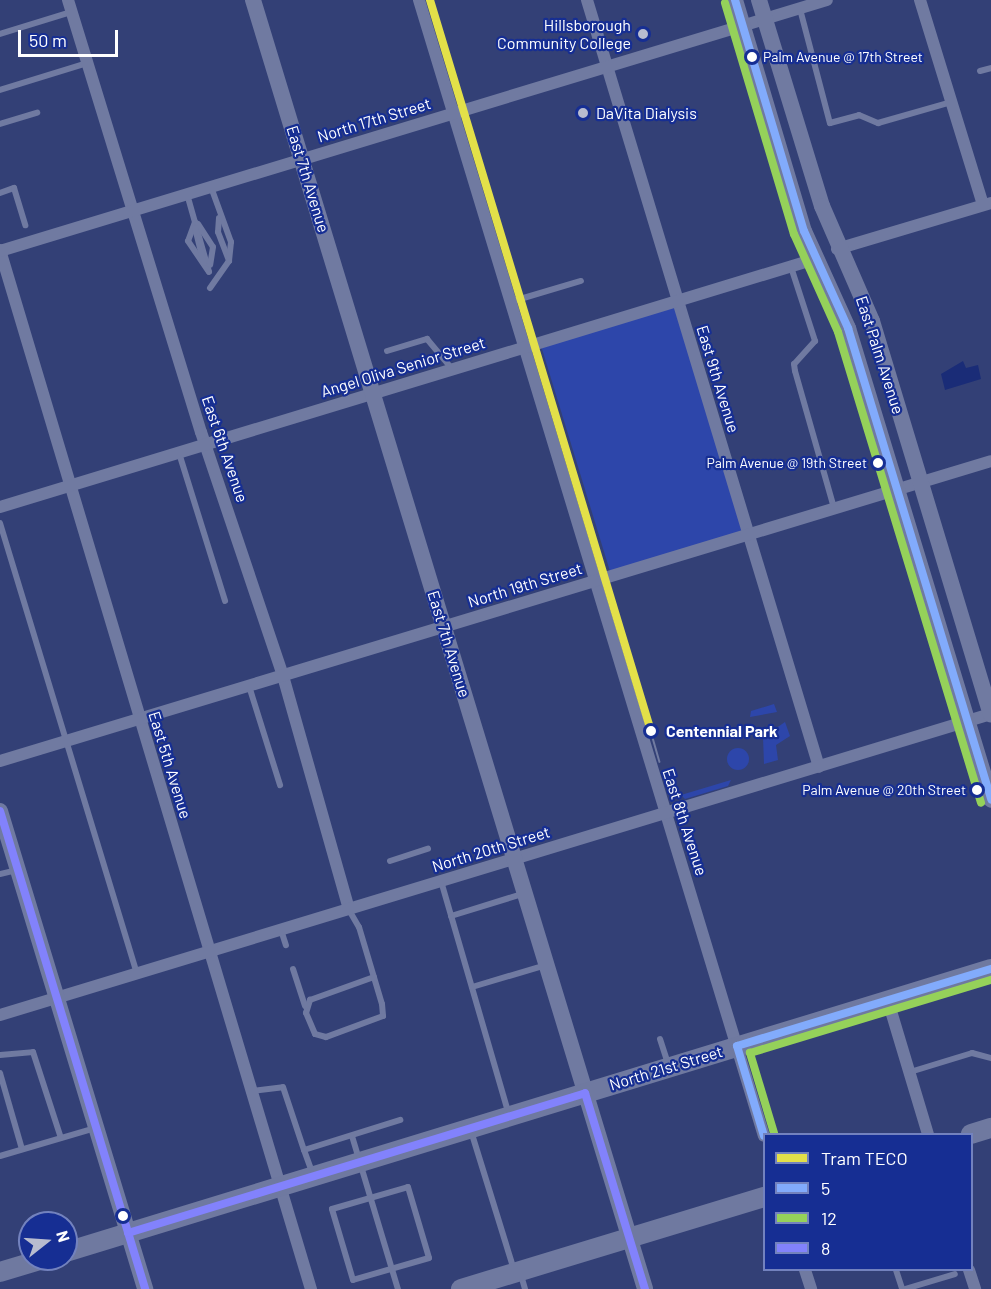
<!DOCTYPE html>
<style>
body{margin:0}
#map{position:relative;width:991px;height:1289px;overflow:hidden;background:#334076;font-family:Barlow,sans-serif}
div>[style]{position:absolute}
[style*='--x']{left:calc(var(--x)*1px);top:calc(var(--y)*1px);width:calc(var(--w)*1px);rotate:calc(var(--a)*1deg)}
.green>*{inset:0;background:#2d46aa;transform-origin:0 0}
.round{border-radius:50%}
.water>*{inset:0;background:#1a2c77}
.service>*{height:6px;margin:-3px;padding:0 3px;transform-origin:3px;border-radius:3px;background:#707aa1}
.minor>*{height:12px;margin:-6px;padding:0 6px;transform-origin:6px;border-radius:6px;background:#707aa1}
.tertiary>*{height:16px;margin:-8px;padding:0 8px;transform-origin:8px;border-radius:8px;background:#707aa1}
.primary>*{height:20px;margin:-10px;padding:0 10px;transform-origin:10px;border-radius:10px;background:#6f79a0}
.tram>*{height:1.5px;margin:-0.75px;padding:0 0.75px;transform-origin:0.75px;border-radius:0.75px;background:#717ba1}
.bus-1>*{height:8px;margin:-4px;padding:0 4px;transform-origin:4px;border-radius:4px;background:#82abfc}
.bus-2>*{height:8px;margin:-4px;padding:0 4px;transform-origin:4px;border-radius:4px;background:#95d15a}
.bus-3>*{height:8px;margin:-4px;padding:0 4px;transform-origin:4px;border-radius:4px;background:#8282fc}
.tram-1>*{height:8px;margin:-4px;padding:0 4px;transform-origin:4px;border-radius:4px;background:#e3e049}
.dots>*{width:16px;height:16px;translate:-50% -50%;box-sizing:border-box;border:3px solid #162e93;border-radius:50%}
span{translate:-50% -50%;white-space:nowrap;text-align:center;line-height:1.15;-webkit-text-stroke:4.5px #162e93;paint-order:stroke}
.bus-label{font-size:14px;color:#fff}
.left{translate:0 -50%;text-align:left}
.right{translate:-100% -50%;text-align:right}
.poi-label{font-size:16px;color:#fff}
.street-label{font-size:16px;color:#fff}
.stop-label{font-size:16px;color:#fff;font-weight:700}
.legend{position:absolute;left:763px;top:1133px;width:210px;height:138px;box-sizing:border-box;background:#162e93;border:2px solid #7382be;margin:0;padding:8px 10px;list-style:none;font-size:18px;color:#fff}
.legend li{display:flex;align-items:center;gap:12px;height:30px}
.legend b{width:30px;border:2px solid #7382be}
.north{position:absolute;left:18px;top:1211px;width:60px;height:60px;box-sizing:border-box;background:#162e93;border:2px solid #7382be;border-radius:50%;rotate:73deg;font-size:16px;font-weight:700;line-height:24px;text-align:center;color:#fff}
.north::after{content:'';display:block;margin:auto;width:21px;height:27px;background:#b8bccf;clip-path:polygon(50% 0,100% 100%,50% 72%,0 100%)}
.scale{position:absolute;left:18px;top:30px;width:100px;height:27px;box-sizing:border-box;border:3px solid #fff;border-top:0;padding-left:8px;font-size:18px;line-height:21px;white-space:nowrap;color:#fff;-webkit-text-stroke:4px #162e93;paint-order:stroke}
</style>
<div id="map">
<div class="green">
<div style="left:675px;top:305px;width:239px;height:140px;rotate:73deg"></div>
<div style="clip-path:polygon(774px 704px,777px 712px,750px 717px,751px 711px)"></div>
<div style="clip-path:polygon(785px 722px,790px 736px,776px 745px,778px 760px,764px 764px,763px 737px)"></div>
<div class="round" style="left:727px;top:748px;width:22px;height:22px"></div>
<div style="clip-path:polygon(731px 780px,728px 786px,685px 799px,681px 795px)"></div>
</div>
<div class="water">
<div style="clip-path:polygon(963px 361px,966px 368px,978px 365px,981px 379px,945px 390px,941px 374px)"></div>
</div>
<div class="service">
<div style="--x:800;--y:9;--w:118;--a:75.3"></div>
<div style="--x:830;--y:123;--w:30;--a:-15"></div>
<div style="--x:859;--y:115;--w:21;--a:23"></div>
<div style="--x:878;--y:123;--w:76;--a:-16"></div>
<div style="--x:0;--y:34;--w:74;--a:-17.2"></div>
<div style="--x:980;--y:71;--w:11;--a:-15"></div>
<div style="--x:0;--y:90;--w:91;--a:-17.2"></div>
<div style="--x:0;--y:124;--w:39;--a:-17"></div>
<div style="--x:0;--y:193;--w:15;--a:-20"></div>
<div style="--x:14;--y:188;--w:39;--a:73"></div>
<div style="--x:187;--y:194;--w:81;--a:74.2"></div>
<div style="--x:219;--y:218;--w:14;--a:94"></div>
<div style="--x:218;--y:232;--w:31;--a:69"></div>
<div style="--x:195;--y:222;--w:20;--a:110"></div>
<div style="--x:188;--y:241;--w:37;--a:56"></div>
<div style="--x:198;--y:224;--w:27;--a:57"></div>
<div style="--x:213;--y:247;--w:18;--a:99"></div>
<div style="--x:195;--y:228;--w:36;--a:76"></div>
<div style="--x:791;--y:267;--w:78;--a:72"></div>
<div style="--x:815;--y:341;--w:31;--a:132"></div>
<div style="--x:794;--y:364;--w:7;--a:82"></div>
<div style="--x:795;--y:371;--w:142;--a:74.1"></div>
<div style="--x:210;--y:288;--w:33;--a:-55"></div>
<div style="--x:229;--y:261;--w:19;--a:-84"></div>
<div style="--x:231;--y:242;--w:59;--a:-110"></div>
<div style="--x:510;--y:302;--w:74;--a:-16.5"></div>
<div style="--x:387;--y:351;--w:42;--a:-16.7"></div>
<div style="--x:427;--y:339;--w:39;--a:50"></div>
<div style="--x:179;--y:453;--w:155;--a:72.7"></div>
<div style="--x:0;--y:523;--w:470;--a:73.1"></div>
<div style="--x:249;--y:686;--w:104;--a:72.6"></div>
<div style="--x:390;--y:861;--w:40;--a:-18"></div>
<div style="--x:0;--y:874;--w:17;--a:-13"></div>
<div style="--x:441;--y:881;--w:241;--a:73.8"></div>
<div style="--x:349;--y:910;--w:20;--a:60"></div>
<div style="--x:359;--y:927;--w:80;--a:73.4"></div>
<div style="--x:382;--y:1004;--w:12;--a:85"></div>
<div style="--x:383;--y:1016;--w:61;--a:159.8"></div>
<div style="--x:326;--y:1037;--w:11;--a:-165"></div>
<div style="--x:315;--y:1034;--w:23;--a:-113"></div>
<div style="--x:306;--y:1013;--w:14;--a:-73"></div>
<div style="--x:310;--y:1000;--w:68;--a:-19.8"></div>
<div style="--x:451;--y:916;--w:74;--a:-17.2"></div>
<div style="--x:281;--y:930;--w:16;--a:72"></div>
<div style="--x:293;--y:969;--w:39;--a:72"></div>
<div style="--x:472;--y:987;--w:77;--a:-16.6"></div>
<div style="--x:660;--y:1039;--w:26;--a:72"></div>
<div style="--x:0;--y:1055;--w:33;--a:-5"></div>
<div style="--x:33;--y:1052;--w:90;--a:72"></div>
<div style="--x:910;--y:1072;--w:65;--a:-17"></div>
<div style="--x:972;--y:1053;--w:20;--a:15"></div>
<div style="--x:0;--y:1073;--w:79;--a:73.9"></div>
<div style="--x:252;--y:1091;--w:31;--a:-7"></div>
<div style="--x:283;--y:1087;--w:66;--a:71.6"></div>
<div style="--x:304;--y:1150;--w:101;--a:-17.4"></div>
<div style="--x:471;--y:1131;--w:145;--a:72.8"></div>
<div style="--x:352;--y:1136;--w:160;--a:73.3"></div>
<div style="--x:304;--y:1150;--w:27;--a:70"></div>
<div style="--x:0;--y:1156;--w:99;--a:-16.4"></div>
<div style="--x:408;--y:1187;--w:74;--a:73.5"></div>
<div style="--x:429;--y:1258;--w:79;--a:163.9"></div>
<div style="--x:353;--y:1280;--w:74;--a:-106.5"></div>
<div style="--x:332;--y:1209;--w:79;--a:-16.1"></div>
<div style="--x:896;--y:1270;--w:20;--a:72"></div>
<div style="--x:521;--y:1275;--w:15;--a:74"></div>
<div style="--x:905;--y:1289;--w:52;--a:-16.7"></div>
</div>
<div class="minor">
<div style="--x:68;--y:0;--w:452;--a:72.9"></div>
<div style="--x:201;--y:432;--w:257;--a:71.4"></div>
<div style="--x:283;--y:676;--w:242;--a:74.2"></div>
<div style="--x:419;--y:0;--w:1187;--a:73.11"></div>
<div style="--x:587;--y:0;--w:801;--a:73.17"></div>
<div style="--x:920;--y:0;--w:214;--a:72.9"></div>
<div style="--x:837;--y:249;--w:161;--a:-16.6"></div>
<div style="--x:0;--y:250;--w:1085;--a:73.34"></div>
<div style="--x:0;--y:251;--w:864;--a:-16.88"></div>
<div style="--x:0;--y:507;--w:852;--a:-16.92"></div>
<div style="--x:0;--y:761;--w:1035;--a:-16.84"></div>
<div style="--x:888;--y:1001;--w:139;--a:73.3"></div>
<div style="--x:0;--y:1015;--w:1036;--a:-16.9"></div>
<div style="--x:805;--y:1270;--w:20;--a:72"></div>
<div style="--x:969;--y:1270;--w:20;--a:72"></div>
</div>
<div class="tertiary">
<div style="--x:253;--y:0;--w:1347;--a:73.08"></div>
<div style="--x:735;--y:0;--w:241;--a:73.4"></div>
<div style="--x:804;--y:231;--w:107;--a:65.6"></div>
<div style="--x:848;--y:328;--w:493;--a:73.1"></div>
<div style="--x:759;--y:0;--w:215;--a:73"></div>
<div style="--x:822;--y:206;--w:125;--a:66.5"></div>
<div style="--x:872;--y:321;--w:411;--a:73.2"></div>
<div style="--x:0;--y:811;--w:500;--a:73.1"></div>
</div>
<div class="primary">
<div style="--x:971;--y:1134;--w:21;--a:-17"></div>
<div style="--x:66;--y:1252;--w:967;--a:-17.01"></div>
<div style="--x:0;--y:1272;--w:45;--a:-16.8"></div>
<div style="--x:461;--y:1289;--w:317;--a:-16.9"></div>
</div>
<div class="tram">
<div style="--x:651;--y:731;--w:32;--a:74"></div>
</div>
<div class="bus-1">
<div style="--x:735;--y:0;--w:241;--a:73.4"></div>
<div style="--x:804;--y:231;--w:107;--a:65.6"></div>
<div style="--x:848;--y:328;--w:493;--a:73.1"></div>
<div style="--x:764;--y:1136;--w:94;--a:-106.7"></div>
<div style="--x:737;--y:1046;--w:265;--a:-16.9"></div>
</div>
<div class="bus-2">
<div style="--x:725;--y:3;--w:241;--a:73.4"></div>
<div style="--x:794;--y:234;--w:107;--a:65.8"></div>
<div style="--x:838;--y:332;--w:492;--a:73.1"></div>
<div style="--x:774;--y:1133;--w:84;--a:-106.7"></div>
<div style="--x:750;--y:1053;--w:252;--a:-16.9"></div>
</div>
<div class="bus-3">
<div style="--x:0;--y:811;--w:500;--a:73.1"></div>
<div style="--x:128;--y:1233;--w:478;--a:-17"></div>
<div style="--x:585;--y:1093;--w:205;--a:73"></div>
</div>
<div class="tram-1">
<div style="--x:430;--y:0;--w:764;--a:73.18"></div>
</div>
<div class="dots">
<div style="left:643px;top:34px;background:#b8bccf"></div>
<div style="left:752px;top:57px;background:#fff"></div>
<div style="left:583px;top:113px;background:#b8bccf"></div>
<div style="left:878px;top:463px;background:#fff"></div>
<div style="left:651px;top:731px;background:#fff"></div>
<div style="left:977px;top:790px;background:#fff"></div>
<div style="left:123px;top:1216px;background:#fff"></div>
</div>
<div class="bus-label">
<span class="left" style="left:763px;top:57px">Palm Avenue @ 17th Street</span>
<span class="right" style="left:867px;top:463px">Palm Avenue @ 19th Street</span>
<span class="right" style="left:966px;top:790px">Palm Avenue @ 20th Street</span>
</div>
<div class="poi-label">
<span class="right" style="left:631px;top:34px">Hillsborough<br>Community College</span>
<span class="left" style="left:596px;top:113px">DaVita Dialysis</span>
</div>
<div class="street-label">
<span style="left:374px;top:120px;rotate:-17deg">North 17th Street</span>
<span style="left:308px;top:179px;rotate:73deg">East 7th Avenue</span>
<span style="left:880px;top:355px;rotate:72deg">East Palm Avenue</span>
<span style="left:403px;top:367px;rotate:-17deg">Angel Oliva Senior Street</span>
<span style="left:718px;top:379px;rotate:73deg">East 9th Avenue</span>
<span style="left:225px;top:449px;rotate:71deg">East 6th Avenue</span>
<span style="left:525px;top:585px;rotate:-17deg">North 19th Street</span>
<span style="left:449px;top:644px;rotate:73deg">East 7th Avenue</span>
<span style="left:170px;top:765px;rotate:73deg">East 5th Avenue</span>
<span style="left:685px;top:822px;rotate:72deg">East 8th Avenue</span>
<span style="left:491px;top:849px;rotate:-17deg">North 20th Street</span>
<span style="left:666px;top:1068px;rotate:-17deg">North 21st Street</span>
</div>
<div class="stop-label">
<span class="left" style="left:666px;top:731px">Centennial Park</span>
</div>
<ul class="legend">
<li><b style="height:8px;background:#e3e049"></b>Tram TECO</li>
<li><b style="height:8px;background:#82abfc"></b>5</li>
<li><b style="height:8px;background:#95d15a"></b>12</li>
<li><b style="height:8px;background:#8282fc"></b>8</li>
</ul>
<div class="north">N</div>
<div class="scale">50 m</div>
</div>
